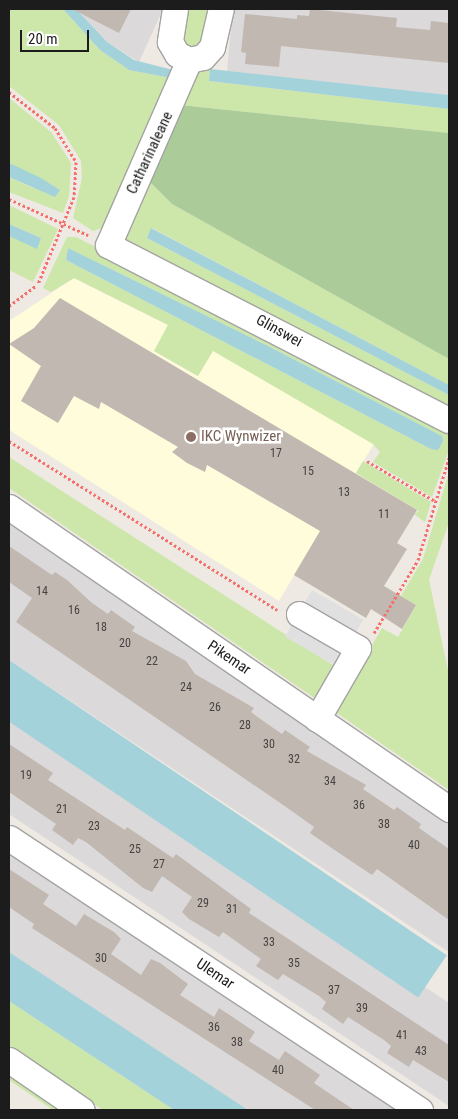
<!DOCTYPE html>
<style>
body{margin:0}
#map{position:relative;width:458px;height:1119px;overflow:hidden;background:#eee9e2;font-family:"Roboto Condensed",sans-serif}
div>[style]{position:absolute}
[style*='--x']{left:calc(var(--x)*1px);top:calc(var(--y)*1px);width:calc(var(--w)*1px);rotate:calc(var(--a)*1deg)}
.residential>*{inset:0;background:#dbd9d9}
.education>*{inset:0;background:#fefcdb}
.grass>*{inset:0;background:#cce7a9}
.forest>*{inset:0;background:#abcc98}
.parking>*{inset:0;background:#e0e0e0;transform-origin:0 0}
.water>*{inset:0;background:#a3d2db;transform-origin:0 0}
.building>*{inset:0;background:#c2b8b2}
.path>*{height:3px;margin-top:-1.5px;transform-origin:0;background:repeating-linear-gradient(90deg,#f6706b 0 2.5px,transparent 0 5px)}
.roads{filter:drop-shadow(1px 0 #a3a3a3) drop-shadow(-1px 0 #a3a3a3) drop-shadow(0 1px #a3a3a3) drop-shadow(0 -1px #a3a3a3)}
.minor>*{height:25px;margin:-12.5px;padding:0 12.5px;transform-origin:12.5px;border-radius:12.5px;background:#fff}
.dots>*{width:14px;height:14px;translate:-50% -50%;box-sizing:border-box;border:2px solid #fff;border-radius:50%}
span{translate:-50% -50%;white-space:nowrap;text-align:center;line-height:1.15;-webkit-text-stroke:5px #fff;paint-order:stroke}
.number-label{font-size:12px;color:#464342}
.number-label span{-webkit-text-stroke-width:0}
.street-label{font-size:15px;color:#1c1c1c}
.education-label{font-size:15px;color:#785e54}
.left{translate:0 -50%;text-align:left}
.frame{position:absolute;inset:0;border:10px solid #1c1c1c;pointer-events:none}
.scale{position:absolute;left:20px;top:30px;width:69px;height:22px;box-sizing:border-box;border:2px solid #1c1c1c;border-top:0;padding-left:6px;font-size:15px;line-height:18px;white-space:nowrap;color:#1c1c1c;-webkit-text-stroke:4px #fff;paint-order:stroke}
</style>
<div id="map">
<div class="residential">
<div style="clip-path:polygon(76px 9px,163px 9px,139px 62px,107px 42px)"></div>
<div style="clip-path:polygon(233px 9px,449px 9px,449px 95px,227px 71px)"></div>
<div style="clip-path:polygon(9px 517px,449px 820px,449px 952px,9px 660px)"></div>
<div style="clip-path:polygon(9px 711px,449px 1003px,449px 1106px,9px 814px)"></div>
<div style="clip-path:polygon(9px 847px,406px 1110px,248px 1110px,9px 952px)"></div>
</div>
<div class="education">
<div style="clip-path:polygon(74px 278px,168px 325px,154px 351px,197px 376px,213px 350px,374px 444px,356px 473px,418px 513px,335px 506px,279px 601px,9px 430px,9px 321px)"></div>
</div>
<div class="grass">
<div style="clip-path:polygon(9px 9px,63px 9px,100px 50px,129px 70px,176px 79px,109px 226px,93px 231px,73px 218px,82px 178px,81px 161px,59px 125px,9px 86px)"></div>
<div style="clip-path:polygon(189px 9px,207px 9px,208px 14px,201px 45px,185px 48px,181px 33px)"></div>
<div style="clip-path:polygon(198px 68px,210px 69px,209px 81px,449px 109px,449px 133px,180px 105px)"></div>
<div style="clip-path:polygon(9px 98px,51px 132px,71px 163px,69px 196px,63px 213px,9px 192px,9px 177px,33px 188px,60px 190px,9px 163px)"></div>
<div style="clip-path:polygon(146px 178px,172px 204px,449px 359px,449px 385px,152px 228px,147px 238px,449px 395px,449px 413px,126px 246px,122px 232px)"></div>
<div style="clip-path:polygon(9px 205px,58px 229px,33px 282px,9px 270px,9px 236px,37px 248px,41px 238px,9px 224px)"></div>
<div style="clip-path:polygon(evenodd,67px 237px,76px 237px,449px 427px,449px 450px,432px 497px,373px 462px,380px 452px,373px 444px,213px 351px,198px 376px,154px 351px,168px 325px,74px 278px,51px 292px,43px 288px,67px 237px,68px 248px,268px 346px,442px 436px,431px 449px,66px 260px,68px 248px)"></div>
<div style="clip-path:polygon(9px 457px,336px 667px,316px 699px,9px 488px)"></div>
<div style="clip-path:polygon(363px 461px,431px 502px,425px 522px,414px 514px,419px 511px,356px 473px)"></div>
<div style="clip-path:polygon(449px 472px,449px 522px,429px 580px,449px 675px,449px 790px,334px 711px,382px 628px,398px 637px,416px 605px,401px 596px,423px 559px)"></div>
<div style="clip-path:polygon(9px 1001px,174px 1110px,103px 1110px,9px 1046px)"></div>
<div style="clip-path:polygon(9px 1074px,62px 1110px,53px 1110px,9px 1080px)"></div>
</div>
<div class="forest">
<div style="clip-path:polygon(180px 105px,449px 133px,449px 359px,172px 204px,146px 178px)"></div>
</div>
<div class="parking">
<div style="left:312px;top:590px;width:59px;height:54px;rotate:30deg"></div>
</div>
<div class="water">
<div style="clip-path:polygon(63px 9px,76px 9px,107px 42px,134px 60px,173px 70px,176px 79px,129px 70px,100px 50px)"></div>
<div style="clip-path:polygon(210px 69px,449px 95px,449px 109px,209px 81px)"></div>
<div style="clip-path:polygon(9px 163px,41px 178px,60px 190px,55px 197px,9px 177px)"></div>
<div style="clip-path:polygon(9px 224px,41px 238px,37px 249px,9px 236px)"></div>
<div style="clip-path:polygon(151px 228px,449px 385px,449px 395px,147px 238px)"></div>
<div style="clip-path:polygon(68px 248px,268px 346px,442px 436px,443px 441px,438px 450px,431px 449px,66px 260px)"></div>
<div style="left:9px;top:660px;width:528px;height:51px;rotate:34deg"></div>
<div style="clip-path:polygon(9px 952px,248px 1110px,174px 1110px,9px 1001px)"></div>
</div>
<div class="building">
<div style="clip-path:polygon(72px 9px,131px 9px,119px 33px)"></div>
<div style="clip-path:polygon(310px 9px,397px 18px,396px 27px,430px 30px,431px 21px,449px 23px,449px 63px,281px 46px,279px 67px,245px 64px,246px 53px,241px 52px,245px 14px,297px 19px,297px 15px,309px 16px)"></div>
<div style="clip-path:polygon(60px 298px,417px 510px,397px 543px,407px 549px,384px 586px,416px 605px,402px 629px,371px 609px,366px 618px,294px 575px,320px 531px,207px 465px,205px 472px,187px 463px,172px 452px,178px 447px,101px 402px,99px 409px,74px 396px,58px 423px,21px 401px,41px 366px,9px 344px,34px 328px)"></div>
<div style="clip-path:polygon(9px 546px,52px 575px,55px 572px,67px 580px,92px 603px,108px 614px,111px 610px,135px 627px,132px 631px,186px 661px,195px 674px,254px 708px,251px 712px,266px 723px,282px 734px,285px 730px,310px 747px,307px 751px,366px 785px,363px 789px,394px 810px,397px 807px,421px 824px,419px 828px,449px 849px,449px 920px,377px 869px,372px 875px,339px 853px,310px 833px,314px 827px,289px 809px,16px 622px,32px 598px,9px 582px)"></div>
<div style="clip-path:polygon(9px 744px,53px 773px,48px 780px,125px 830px,127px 827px,173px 858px,176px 854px,251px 909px,249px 913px,449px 1045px,449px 1082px,413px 1060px,409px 1067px,387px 1053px,391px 1046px,384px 1040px,348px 1017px,343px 1024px,322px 1009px,326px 1002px,319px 996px,283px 974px,278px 980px,256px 966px,261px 959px,223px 932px,219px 937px,189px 919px,182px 912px,192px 897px,162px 876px,152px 892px,143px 888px,86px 842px,78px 838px,73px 845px,52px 830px,56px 824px,9px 792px)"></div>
<div style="clip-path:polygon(9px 869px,49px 895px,43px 904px,76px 926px,84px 914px,114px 932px,121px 939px,111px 954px,141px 975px,151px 959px,160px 963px,188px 984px,180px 995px,214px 1017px,219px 1008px,255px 1032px,249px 1041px,279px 1060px,285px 1051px,320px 1075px,314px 1083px,354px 1110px,315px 1110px,32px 928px,34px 924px,9px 907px)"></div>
</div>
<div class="path">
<div style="--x:9;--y:92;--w:58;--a:38"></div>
<div style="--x:55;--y:128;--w:40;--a:58"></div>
<div style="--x:76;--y:162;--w:35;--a:93"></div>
<div style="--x:74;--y:197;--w:94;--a:112.5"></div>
<div style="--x:9;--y:199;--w:87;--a:24.5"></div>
<div style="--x:9;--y:306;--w:34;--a:-37"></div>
<div style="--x:9;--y:441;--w:317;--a:32.2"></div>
<div style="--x:367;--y:461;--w:79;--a:30.5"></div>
<div style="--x:374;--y:633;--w:85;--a:-58.9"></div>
<div style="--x:418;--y:560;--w:107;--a:-73.1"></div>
</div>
<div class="roads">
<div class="minor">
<div style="--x:175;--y:9;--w:33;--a:99"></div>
<div style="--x:170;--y:42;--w:14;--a:60"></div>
<div style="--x:177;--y:54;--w:13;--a:27"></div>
<div style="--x:189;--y:60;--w:14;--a:-12"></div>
<div style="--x:203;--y:57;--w:13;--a:-48"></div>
<div style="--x:212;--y:47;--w:39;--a:-77"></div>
<div style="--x:189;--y:60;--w:202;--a:113.6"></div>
<div style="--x:108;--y:245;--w:383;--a:27.2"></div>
<div style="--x:9;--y:507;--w:534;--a:34.46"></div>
<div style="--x:299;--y:614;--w:68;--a:30"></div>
<div style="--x:358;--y:648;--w:82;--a:120"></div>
<div style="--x:9;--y:838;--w:493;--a:33.5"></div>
<div style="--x:9;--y:1060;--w:88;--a:34.4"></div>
</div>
</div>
<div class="dots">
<div style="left:191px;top:437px;background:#8d6e63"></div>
</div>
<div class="number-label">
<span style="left:276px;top:454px">17</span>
<span style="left:308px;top:472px">15</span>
<span style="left:344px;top:493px">13</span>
<span style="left:384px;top:515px">11</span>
<span style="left:42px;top:592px">14</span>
<span style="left:74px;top:611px">16</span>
<span style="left:101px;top:628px">18</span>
<span style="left:125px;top:644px">20</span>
<span style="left:152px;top:662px">22</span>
<span style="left:186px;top:688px">24</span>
<span style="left:215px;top:708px">26</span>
<span style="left:245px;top:726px">28</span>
<span style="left:269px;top:745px">30</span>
<span style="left:294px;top:760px">32</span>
<span style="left:26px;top:776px">19</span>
<span style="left:330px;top:782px">34</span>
<span style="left:359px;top:806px">36</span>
<span style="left:62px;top:810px">21</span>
<span style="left:384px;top:825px">38</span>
<span style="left:94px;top:827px">23</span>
<span style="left:414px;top:846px">40</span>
<span style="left:135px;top:850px">25</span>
<span style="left:159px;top:865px">27</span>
<span style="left:203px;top:904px">29</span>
<span style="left:232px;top:910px">31</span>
<span style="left:269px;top:943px">33</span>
<span style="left:101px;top:959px">30</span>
<span style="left:294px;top:964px">35</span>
<span style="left:334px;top:991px">37</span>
<span style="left:362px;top:1009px">39</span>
<span style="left:214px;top:1028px">36</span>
<span style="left:402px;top:1036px">41</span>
<span style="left:237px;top:1043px">38</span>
<span style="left:421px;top:1052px">43</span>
<span style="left:278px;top:1071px">40</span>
</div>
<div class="street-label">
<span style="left:150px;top:153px;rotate:-65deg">Catharinaleane</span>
<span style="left:279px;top:331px;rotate:29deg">Glinswei</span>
<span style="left:229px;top:658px;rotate:34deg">Pikemar</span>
<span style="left:215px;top:974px;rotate:34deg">Ulemar</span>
</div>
<div class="education-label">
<span class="left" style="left:201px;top:437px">IKC Wynwizer</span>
</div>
<div class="frame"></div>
<div class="scale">20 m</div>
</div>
